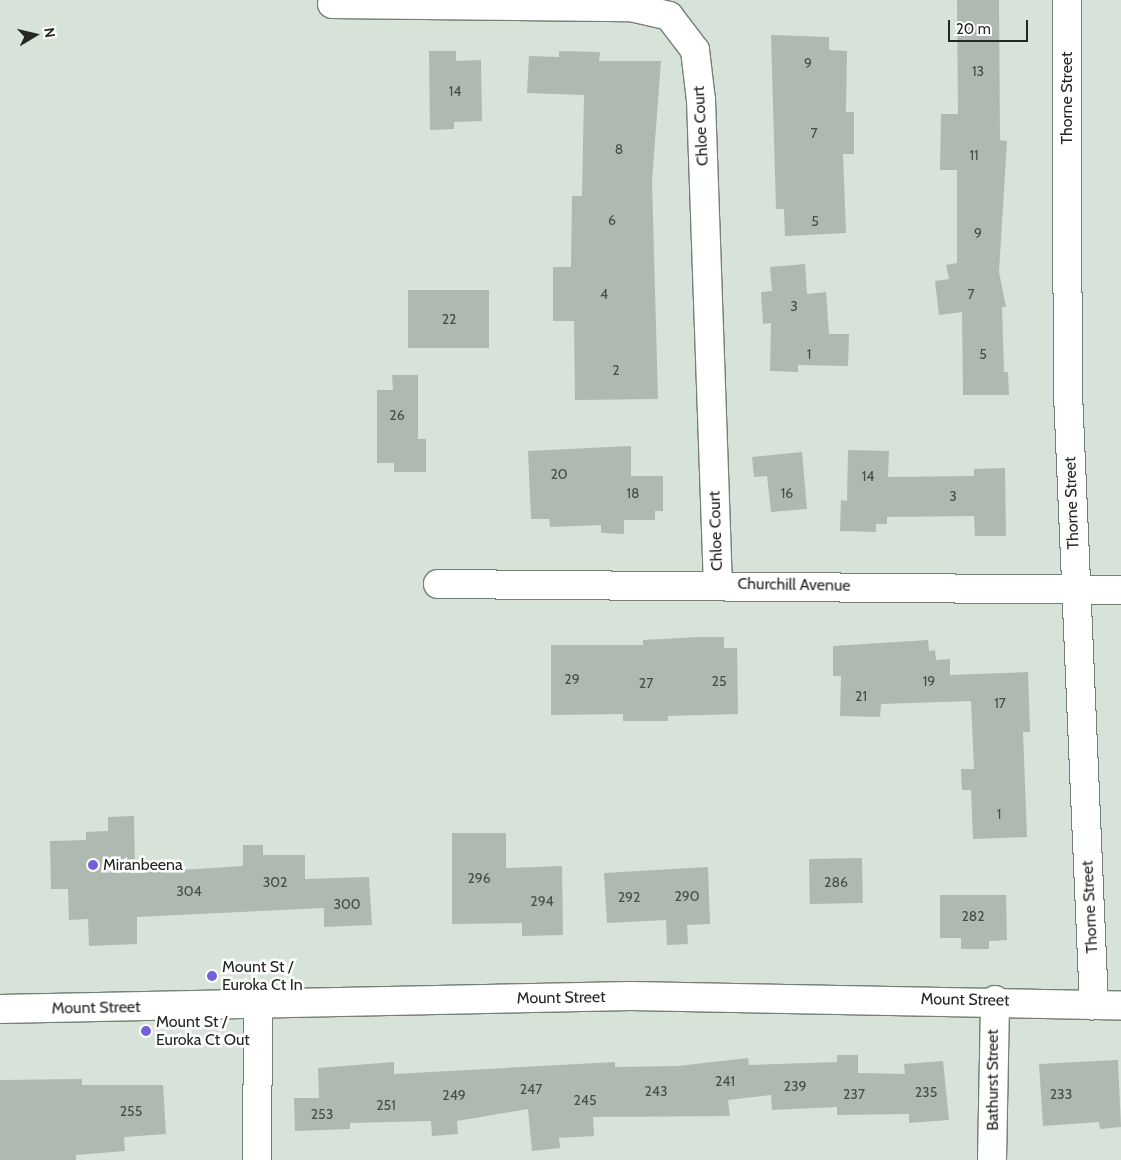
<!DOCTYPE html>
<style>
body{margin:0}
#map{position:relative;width:1121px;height:1160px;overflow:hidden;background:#d7e3d8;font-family:Cabin,sans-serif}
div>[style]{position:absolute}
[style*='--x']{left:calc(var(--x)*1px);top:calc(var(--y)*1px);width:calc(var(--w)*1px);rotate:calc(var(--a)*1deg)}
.building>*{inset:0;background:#aeb9af;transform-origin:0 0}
.roads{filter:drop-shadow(1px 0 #747f75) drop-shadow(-1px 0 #747f75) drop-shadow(0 1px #747f75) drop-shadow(0 -1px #747f75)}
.minor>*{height:28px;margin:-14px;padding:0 14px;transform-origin:14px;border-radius:14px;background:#fff}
.highway>*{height:28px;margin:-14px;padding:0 14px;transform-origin:14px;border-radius:14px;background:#fff}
.dots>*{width:14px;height:14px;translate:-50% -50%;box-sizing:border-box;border:2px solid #fff;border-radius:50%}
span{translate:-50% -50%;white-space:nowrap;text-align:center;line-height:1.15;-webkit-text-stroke:5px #fff;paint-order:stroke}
.number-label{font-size:14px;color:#464c47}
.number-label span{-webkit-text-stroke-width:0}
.street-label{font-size:16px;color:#242824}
.poi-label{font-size:16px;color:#242824}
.left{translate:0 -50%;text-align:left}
.north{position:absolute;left:10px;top:10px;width:50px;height:50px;-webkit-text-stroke:4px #fff;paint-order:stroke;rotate:81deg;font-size:14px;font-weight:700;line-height:20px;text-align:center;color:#242824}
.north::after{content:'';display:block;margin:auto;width:18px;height:22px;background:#242824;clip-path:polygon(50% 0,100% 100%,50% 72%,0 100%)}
.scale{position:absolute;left:948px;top:20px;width:80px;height:22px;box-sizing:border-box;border:2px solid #242824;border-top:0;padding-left:6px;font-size:15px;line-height:18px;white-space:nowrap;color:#242824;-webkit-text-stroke:4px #fff;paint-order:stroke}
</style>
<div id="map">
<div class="building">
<div style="clip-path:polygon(957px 0,999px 0,1000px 140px,1007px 141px,999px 272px,1006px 307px,1002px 307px,1004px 372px,1008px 372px,1009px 395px,963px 395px,962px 312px,939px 315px,935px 281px,949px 279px,946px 265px,957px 263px,957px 170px,940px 170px,941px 114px,958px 114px)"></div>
<div style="clip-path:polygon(771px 35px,829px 37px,829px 50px,847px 51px,846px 112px,854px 112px,854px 154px,843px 154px,846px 233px,785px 236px,784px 209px,776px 209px)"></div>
<div style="clip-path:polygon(429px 51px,456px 51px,456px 61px,481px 60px,482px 121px,454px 122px,454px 129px,430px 130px)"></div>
<div style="clip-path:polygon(559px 51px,600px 52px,599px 61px,661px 61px,652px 181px,658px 399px,575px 400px,574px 321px,553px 321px,553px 267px,571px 267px,572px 196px,582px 196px,584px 95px,527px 93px,529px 56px,559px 57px)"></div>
<div style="clip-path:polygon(805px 264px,807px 294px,826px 292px,829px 334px,849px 334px,848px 366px,798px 365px,798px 372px,770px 371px,771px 323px,763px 324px,761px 292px,772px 291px,770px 267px)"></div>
<div style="left:408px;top:290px;width:81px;height:58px"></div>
<div style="clip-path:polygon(392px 375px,418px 375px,418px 439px,426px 439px,426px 472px,394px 472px,394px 463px,377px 463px,377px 390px,393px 390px)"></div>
<div style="clip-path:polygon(631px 446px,631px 476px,663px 476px,663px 511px,655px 511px,655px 520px,624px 520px,624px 534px,601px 533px,601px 525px,550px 527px,549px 519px,531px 519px,528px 451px)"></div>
<div style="clip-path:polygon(848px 450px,889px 451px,888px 477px,974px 476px,974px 469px,1005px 468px,1006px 536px,975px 536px,974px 516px,887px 517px,887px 524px,876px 524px,876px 532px,840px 531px,841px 500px,847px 501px)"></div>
<div style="clip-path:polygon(802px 452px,807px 509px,771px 512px,767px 476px,754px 477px,752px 457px)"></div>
<div style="clip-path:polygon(699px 637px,724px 637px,724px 648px,737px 648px,738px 714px,668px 716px,668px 721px,623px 721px,623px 714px,551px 715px,551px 645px,643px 645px,643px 640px)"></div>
<div style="clip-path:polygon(928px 640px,929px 651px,935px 650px,936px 660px,950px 659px,950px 675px,1028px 672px,1030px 732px,1023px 732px,1027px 837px,973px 839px,971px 790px,962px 790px,961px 769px,974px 769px,971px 701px,881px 704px,880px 717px,840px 716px,841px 676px,833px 676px,833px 646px)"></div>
<div style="clip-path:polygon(134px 816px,135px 873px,243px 866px,243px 845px,263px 845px,263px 855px,305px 855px,305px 879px,369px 877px,372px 925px,324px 927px,324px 908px,137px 917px,137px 944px,89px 946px,88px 919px,69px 920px,68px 889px,51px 889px,50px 841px,86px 840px,86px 832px,108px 831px,108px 817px)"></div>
<div style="clip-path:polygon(452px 833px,506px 833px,506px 868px,562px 866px,563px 935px,522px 936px,522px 923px,452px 924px)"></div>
<div style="left:862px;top:858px;width:45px;height:53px;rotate:89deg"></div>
<div style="clip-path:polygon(708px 867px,710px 924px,687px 925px,688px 944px,667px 945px,666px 920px,607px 923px,604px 873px)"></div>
<div style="clip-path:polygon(940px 895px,1006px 895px,1007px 940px,989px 941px,989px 949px,961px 949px,961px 938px,940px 938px)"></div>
<div style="clip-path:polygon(837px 1055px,858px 1055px,858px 1073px,905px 1074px,904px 1064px,943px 1061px,949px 1120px,909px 1123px,909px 1114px,837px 1115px,837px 1107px,772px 1110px,771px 1095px,728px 1100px,730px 1116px,593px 1117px,594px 1136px,559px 1138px,560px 1148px,532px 1151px,528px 1109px,457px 1121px,458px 1134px,432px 1136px,431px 1121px,350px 1123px,350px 1129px,295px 1131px,294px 1098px,319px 1098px,318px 1068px,394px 1062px,394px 1074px,615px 1062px,615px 1067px,678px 1066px,748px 1058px,749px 1065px,837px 1062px)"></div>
<div style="clip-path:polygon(1118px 1060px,1121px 1127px,1100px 1129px,1099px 1122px,1043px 1126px,1039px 1064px)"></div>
<div style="clip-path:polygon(82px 1079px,82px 1085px,163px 1085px,166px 1134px,124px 1137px,125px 1151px,76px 1155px,76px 1160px,0 1160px,0 1080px)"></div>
</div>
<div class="roads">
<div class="minor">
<div style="--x:1067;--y:0;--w:393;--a:89.9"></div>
<div style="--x:1068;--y:393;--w:613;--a:87.57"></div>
<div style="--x:332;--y:4;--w:299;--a:0.6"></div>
<div style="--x:631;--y:7;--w:39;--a:13"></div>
<div style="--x:669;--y:16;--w:43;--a:52.6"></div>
<div style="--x:695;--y:50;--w:50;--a:83.2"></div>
<div style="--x:701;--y:100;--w:484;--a:88"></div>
<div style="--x:438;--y:584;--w:683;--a:0.5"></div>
<div style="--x:257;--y:1160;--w:156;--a:-89.6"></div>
<div style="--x:992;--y:1160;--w:160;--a:-88.9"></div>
</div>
<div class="highway">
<div style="--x:0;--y:1009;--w:631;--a:-1.18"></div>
<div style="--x:631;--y:996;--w:490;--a:1.1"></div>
</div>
</div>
<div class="dots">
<div style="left:93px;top:865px;background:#7460da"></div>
<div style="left:212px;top:976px;background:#7460da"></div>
<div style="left:146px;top:1031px;background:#7460da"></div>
</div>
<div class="number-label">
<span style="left:808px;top:63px">9</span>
<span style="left:978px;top:71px">13</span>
<span style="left:455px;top:91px">14</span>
<span style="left:814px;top:133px">7</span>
<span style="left:619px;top:149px">8</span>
<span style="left:974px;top:155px">11</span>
<span style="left:612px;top:220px">6</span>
<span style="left:815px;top:221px">5</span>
<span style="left:978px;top:233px">9</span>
<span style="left:604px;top:294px">4</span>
<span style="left:971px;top:294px">7</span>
<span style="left:794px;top:306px">3</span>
<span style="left:449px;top:319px">22</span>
<span style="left:809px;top:354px">1</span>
<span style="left:983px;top:354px">5</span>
<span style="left:616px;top:370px">2</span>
<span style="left:397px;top:415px">26</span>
<span style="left:559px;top:474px">20</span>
<span style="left:868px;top:476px">14</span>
<span style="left:633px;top:493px">18</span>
<span style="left:787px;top:493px">16</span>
<span style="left:953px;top:496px">3</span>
<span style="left:572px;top:679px">29</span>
<span style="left:719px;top:681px">25</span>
<span style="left:929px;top:681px">19</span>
<span style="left:646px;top:683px">27</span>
<span style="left:861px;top:696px">21</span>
<span style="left:1000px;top:703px">17</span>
<span style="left:999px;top:814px">1</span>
<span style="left:479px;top:878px">296</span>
<span style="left:275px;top:882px">302</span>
<span style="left:836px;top:882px">286</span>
<span style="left:189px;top:891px">304</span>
<span style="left:687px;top:896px">290</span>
<span style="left:629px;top:897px">292</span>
<span style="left:542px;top:901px">294</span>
<span style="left:347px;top:904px">300</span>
<span style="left:973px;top:916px">282</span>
<span style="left:725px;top:1081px">241</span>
<span style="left:795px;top:1086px">239</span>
<span style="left:531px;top:1089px">247</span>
<span style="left:656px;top:1091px">243</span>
<span style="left:926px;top:1092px">235</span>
<span style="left:854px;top:1094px">237</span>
<span style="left:1061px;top:1094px">233</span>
<span style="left:454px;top:1095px">249</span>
<span style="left:585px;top:1100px">245</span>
<span style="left:386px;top:1105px">251</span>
<span style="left:131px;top:1111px">255</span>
<span style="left:322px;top:1114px">253</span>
</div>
<div class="street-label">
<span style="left:1067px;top:98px;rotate:-90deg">Thorne Street</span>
<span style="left:701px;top:126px;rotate:-93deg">Chloe Court</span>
<span style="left:1072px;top:503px;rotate:-92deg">Thorne Street</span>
<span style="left:716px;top:531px;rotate:-92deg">Chloe Court</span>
<span style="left:794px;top:585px;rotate:1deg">Churchill Avenue</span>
<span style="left:1090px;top:907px;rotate:-93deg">Thorne Street</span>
<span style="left:561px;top:998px;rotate:-1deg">Mount Street</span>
<span style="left:965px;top:1000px;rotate:1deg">Mount Street</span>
<span style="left:96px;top:1008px;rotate:-1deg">Mount Street</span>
<span style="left:993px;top:1080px;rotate:-90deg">Bathurst Street</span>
</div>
<div class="poi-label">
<span class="left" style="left:103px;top:865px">Miranbeena</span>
<span class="left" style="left:222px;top:976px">Mount St /<br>Euroka Ct In</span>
<span class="left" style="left:156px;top:1031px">Mount St /<br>Euroka Ct Out</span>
</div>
<div class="north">N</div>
<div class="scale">20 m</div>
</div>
